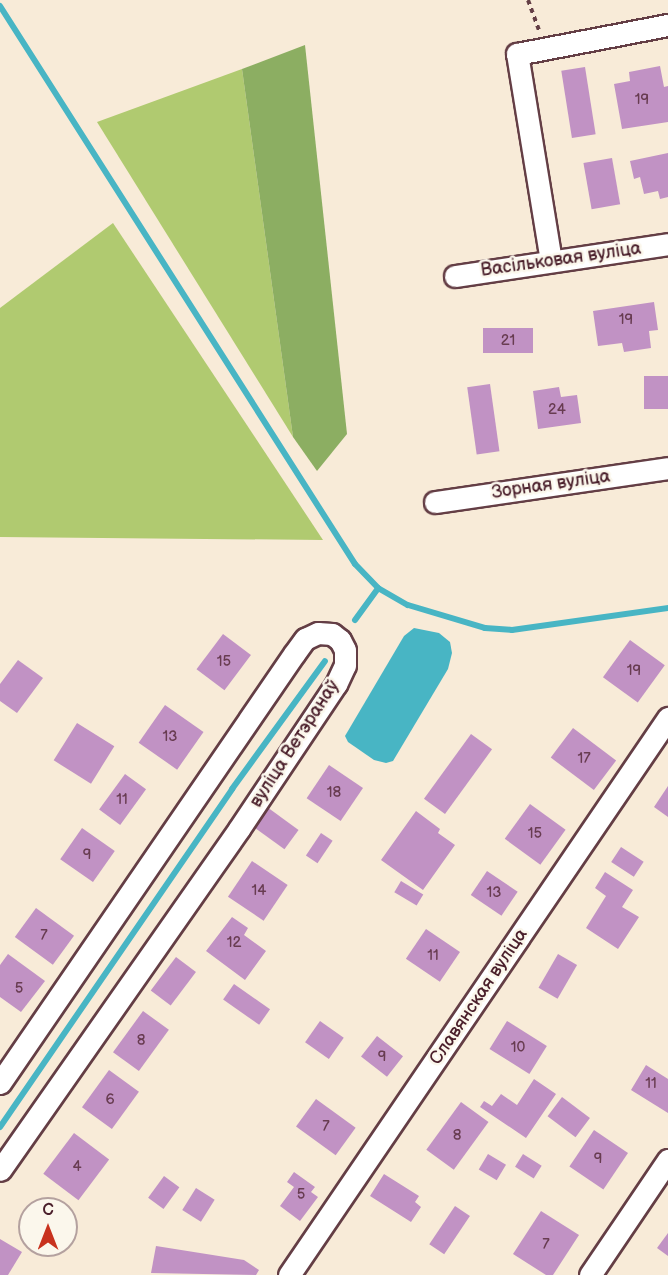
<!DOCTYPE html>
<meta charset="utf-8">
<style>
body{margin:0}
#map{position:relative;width:668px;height:1275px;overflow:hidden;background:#f8ebd8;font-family:"Balsamiq Sans",sans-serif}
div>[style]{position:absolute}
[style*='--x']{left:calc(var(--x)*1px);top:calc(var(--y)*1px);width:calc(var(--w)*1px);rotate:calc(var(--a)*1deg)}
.green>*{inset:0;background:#b0ca70}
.forest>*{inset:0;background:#8cae62}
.water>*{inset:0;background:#48b5c4}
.stream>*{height:6px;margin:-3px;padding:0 3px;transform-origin:3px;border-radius:3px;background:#48b5c4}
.building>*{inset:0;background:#c192c4;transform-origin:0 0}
.path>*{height:4px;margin-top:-2px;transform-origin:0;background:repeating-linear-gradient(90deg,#643e45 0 4.5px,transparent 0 9px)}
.roads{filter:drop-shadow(2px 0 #643e45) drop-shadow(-2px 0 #643e45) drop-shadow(0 2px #643e45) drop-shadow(0 -2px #643e45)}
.street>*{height:21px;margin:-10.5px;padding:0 10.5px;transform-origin:10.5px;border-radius:10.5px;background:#fff}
span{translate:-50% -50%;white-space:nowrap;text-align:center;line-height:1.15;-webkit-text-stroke:5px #fbf7ec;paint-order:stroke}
.number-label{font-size:15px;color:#683c51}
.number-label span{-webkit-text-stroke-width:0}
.street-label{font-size:18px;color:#4a1f2b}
.north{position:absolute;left:18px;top:1197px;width:60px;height:60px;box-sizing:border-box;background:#fbf7ec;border:2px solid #b4a19f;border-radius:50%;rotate:0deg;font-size:16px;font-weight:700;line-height:24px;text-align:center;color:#4a1f2b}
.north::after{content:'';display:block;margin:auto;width:21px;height:27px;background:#c8321e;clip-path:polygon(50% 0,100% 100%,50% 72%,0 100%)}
</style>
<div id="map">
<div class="green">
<div style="clip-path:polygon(242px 69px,293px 437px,97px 122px)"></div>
<div style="clip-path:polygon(113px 223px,323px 540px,0 537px,0 308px)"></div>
</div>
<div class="forest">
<div style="clip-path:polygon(305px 45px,347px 434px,317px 471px,293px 437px,242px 69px)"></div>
</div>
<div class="water">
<div style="clip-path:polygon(414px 628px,439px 633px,450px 642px,452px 653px,448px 669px,393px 761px,386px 763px,374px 760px,348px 742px,345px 736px,404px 636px)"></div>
</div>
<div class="stream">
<div style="--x:0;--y:6;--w:661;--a:57.54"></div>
<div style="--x:355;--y:564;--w:33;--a:46"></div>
<div style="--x:378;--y:588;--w:34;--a:30"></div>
<div style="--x:408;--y:605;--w:80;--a:16.6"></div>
<div style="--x:485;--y:628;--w:27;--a:4"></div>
<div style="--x:512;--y:630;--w:158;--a:-8"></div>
<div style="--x:355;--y:620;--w:39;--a:-54"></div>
<div style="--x:0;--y:1127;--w:410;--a:-55.5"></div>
<div style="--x:232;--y:789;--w:158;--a:-54"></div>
</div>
<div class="building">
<div style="clip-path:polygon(660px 66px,664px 87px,668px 86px,668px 122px,622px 129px,614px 84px,630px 81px,629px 72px)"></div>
<div style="left:585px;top:67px;width:68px;height:24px;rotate:81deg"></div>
<div style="clip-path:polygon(668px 153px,668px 197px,660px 199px,658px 191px,644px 194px,640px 177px,634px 179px,630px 161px)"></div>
<div style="left:612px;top:158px;width:47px;height:29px;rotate:80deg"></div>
<div style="clip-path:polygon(654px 302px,658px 330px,649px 331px,651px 348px,624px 352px,622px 343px,598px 346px,593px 311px)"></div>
<div style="left:483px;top:328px;width:50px;height:25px"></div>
<div style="left:668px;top:376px;width:33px;height:24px;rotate:90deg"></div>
<div style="left:490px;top:384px;width:68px;height:23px;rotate:82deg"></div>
<div style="clip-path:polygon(559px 387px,561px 397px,577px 395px,581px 423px,538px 429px,533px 391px)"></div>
<div style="left:223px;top:634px;width:35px;height:44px;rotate:37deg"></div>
<div style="left:630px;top:640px;width:43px;height:46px;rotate:36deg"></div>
<div style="clip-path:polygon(18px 660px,43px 678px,17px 713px,0 701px,0 684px)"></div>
<div style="left:165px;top:705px;width:47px;height:46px;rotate:35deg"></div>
<div style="left:77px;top:723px;width:44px;height:44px;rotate:32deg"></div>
<div style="left:573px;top:728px;width:54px;height:37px;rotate:37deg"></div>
<div style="left:471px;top:734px;width:26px;height:80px;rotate:36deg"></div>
<div style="left:329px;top:765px;width:41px;height:40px;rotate:34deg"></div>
<div style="left:125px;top:774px;width:26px;height:44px;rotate:36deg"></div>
<div style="clip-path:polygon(668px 786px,668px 817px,654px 807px)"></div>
<div style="left:530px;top:804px;width:44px;height:43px;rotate:36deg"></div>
<div style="left:267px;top:807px;width:39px;height:24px;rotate:36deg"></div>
<div style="clip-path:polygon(416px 811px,440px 829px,438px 833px,455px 845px,423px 890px,381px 860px)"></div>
<div style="left:82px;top:828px;width:40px;height:38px;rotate:35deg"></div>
<div style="left:321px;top:833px;width:14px;height:27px;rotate:34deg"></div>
<div style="left:621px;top:847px;width:27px;height:18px;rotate:33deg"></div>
<div style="left:252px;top:861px;width:43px;height:43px;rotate:34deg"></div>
<div style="left:487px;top:871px;width:37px;height:29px;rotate:34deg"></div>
<div style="clip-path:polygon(605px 872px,633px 890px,622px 907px,639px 917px,618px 949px,586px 928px,606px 896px,595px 888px)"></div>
<div style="left:401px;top:881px;width:26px;height:13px;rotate:31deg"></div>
<div style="left:36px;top:908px;width:47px;height:36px;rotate:36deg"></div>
<div style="clip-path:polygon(232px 917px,248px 928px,244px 935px,266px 951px,245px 980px,206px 951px)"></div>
<div style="left:426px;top:929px;width:41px;height:36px;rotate:34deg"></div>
<div style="clip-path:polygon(8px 954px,45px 981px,21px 1012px,0 997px,0 965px)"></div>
<div style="left:558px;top:954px;width:22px;height:39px;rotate:30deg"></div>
<div style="left:176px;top:957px;width:25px;height:42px;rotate:37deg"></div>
<div style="left:234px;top:984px;width:44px;height:19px;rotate:35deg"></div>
<div style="left:143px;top:1011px;width:32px;height:51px;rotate:36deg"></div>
<div style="left:320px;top:1021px;width:29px;height:26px;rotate:35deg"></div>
<div style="left:507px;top:1021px;width:47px;height:33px;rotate:32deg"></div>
<div style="left:377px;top:1036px;width:33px;height:26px;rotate:38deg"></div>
<div style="clip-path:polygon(646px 1065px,668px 1079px,668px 1113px,631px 1090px)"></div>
<div style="left:109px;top:1070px;width:37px;height:46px;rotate:36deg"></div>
<div style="clip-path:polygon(534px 1079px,556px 1094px,526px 1138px,480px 1107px,484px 1101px,492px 1106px,501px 1094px,517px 1105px)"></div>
<div style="left:562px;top:1097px;width:35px;height:24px;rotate:37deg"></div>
<div style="left:316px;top:1099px;width:49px;height:34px;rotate:36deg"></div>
<div style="left:461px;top:1102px;width:34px;height:59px;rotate:36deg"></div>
<div style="left:594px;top:1130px;width:41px;height:44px;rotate:34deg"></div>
<div style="left:74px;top:1133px;width:44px;height:51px;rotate:37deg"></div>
<div style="left:488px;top:1154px;width:21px;height:18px;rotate:31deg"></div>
<div style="left:523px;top:1154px;width:22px;height:15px;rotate:32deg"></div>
<div style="clip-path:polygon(294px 1172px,315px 1187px,311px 1192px,318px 1197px,300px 1221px,280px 1206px,294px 1187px,287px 1182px)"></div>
<div style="clip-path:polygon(384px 1174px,419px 1196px,415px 1202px,421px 1207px,411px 1222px,370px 1196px)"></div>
<div style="left:164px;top:1176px;width:19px;height:27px;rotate:36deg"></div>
<div style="left:196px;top:1188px;width:22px;height:26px;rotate:32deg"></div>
<div style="left:455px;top:1206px;width:18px;height:46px;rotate:34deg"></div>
<div style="clip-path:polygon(541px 1211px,579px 1235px,553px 1275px,546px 1275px,513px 1254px)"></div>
<div style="clip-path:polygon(668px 1233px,668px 1256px,657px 1248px)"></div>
<div style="clip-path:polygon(0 1239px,22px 1252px,8px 1275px,0 1275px)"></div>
<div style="clip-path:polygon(156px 1246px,244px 1260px,259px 1270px,256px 1275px,151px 1273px)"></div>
</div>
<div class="path">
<div style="--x:528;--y:0;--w:33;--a:70"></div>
</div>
<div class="roads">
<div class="street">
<div style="--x:551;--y:261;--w:210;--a:-99.3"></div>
<div style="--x:517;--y:54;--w:154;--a:-10.9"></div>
<div style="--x:455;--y:276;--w:215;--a:-8.5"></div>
<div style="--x:435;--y:502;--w:235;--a:-8.3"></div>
<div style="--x:0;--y:1083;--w:520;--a:-55.58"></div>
<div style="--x:294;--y:654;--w:19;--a:-54"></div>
<div style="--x:305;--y:639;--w:14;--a:-25"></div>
<div style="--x:318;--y:633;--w:14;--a:4"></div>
<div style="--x:332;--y:634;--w:10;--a:37"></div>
<div style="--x:340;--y:640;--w:11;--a:63"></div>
<div style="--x:345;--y:650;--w:15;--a:90"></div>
<div style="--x:345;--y:665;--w:21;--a:115"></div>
<div style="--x:336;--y:684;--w:174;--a:123.8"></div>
<div style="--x:239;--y:829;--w:416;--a:125"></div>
<div style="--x:289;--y:1275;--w:674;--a:-55.77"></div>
<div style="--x:590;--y:1275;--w:139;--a:-55.9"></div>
</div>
</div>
<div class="number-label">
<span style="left:642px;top:100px">19</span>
<span style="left:626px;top:320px">19</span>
<span style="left:508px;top:341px">21</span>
<span style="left:557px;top:410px">24</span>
<span style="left:224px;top:662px">15</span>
<span style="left:634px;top:671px">19</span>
<span style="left:170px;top:737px">13</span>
<span style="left:584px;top:759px">17</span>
<span style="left:334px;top:793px">18</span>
<span style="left:122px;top:800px">11</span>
<span style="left:535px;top:834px">15</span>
<span style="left:87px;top:855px">9</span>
<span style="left:259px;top:891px">14</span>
<span style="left:494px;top:893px">13</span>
<span style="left:44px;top:936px">7</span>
<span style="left:234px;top:943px">12</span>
<span style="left:433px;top:956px">11</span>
<span style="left:19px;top:989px">5</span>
<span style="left:141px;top:1041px">8</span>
<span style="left:518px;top:1048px">10</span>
<span style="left:382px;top:1057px">9</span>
<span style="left:651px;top:1084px">11</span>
<span style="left:110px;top:1100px">6</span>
<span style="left:326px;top:1127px">7</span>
<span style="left:457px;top:1136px">8</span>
<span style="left:598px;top:1159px">9</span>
<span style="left:77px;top:1167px">4</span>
<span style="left:301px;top:1195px">5</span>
<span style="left:546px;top:1245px">7</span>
</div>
<div class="street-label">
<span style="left:561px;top:260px;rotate:-8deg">Васільковая вуліца</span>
<span style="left:551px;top:485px;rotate:-8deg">Зорная вуліца</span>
<span style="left:295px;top:744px;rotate:-57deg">вуліца Ветэранаў</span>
<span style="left:479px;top:997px;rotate:-56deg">Славянская вуліца</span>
</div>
<div class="north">С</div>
</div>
